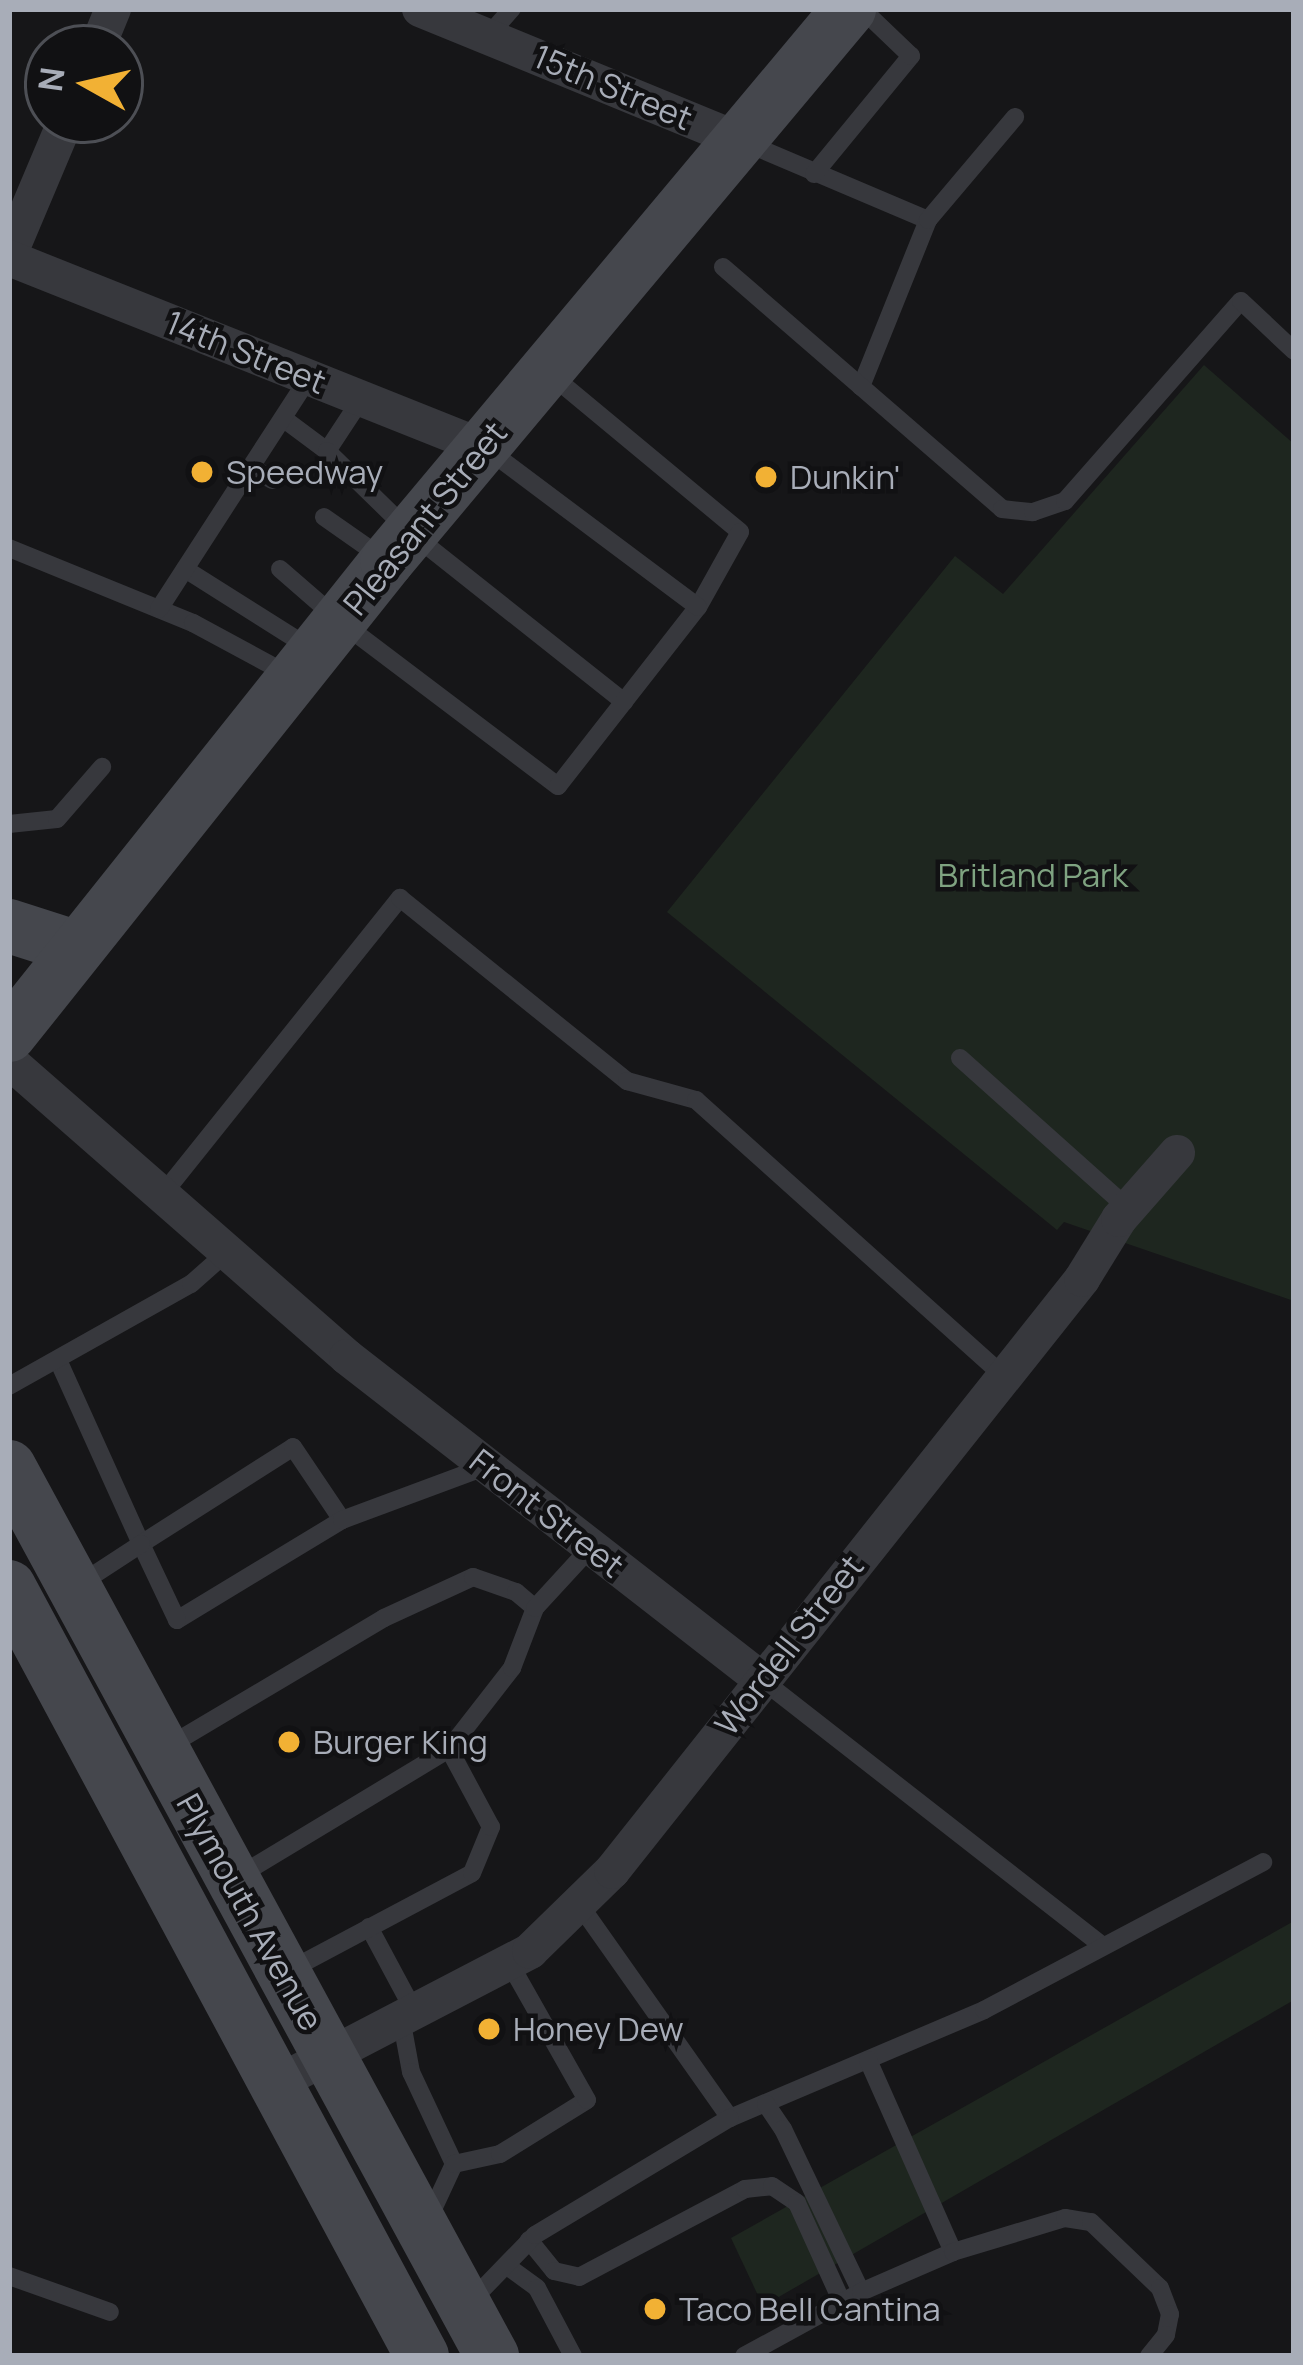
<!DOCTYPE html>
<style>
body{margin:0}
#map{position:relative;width:1303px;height:2365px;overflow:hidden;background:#161618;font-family:Manrope,sans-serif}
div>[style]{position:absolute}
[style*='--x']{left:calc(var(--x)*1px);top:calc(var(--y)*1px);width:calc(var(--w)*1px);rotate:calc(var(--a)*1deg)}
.green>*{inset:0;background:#1e261f}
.lane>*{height:18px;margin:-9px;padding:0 9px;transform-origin:9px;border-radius:9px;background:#37383d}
.street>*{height:36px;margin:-18px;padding:0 18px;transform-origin:18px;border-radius:18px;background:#37383d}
.secondary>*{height:54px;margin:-27px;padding:0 27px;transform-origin:27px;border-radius:27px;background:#45474d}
.dots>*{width:33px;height:33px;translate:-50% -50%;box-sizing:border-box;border:6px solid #111113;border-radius:50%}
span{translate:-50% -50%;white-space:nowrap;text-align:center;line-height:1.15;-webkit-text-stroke:9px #111113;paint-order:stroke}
.street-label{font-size:33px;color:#a8adb8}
.poi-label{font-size:33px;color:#a8adb8}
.left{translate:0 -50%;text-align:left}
.park-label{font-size:33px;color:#7fa381}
.frame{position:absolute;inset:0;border:12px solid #a8adb8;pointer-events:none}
.north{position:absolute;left:24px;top:24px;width:120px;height:120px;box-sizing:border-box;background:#111113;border:3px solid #4d4f55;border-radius:50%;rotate:278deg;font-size:33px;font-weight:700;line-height:48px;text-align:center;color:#a8adb8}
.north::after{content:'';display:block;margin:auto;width:42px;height:54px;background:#f2b134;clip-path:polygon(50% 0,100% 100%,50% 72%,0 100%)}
</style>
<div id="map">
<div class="green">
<div style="clip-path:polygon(1204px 365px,1294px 444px,1294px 1301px,1064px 1222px,1057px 1230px,667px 912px,955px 556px,1003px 594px)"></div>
<div style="clip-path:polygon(1294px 1921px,1294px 2000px,763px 2306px,731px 2238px)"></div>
</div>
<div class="lane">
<div style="--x:489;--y:35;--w:35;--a:-49"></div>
<div style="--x:744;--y:142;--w:200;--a:23"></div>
<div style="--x:928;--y:220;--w:180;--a:111.9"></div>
<div style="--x:814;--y:174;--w:153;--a:-50.6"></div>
<div style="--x:911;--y:56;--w:68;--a:-136.2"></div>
<div style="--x:928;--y:220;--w:135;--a:-49.8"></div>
<div style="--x:723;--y:267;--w:369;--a:40.9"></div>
<div style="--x:1002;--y:509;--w:31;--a:6"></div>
<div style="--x:1033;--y:512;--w:34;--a:-19"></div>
<div style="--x:1065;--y:501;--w:266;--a:-48.7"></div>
<div style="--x:1241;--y:301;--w:73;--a:43.3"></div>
<div style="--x:550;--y:374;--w:247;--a:39.7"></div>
<div style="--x:740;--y:532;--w:86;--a:119.2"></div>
<div style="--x:284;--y:419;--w:54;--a:36.7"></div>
<div style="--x:327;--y:451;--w:64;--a:-56.6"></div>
<div style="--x:327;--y:451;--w:117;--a:44.3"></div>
<div style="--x:411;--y:533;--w:272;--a:38.4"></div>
<div style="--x:252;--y:467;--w:24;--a:33"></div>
<div style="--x:324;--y:517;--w:73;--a:35"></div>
<div style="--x:9;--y:548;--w:199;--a:22.2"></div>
<div style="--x:193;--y:623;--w:109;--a:28.4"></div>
<div style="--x:185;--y:569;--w:151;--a:32.3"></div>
<div style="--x:280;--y:569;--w:81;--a:41"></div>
<div style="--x:341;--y:622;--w:272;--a:37.1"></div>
<div style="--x:558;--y:786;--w:227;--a:-52"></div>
<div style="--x:698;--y:607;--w:264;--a:-143.2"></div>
<div style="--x:159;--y:609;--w:276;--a:-57.1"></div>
<div style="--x:9;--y:824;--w:48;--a:-5.9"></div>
<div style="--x:57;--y:819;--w:69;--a:-49.1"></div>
<div style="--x:960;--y:1058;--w:225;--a:41.8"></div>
<div style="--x:162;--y:1195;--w:381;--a:-51.3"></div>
<div style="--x:400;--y:898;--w:292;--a:38.9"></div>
<div style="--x:627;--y:1081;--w:72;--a:15.4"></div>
<div style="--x:696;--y:1100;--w:414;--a:41.9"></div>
<div style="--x:58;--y:1360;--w:202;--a:65.7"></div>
<div style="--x:141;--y:1544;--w:180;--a:-32.5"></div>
<div style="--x:293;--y:1447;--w:88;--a:56.1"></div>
<div style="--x:342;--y:1520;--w:193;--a:148.8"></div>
<div style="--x:177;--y:1620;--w:84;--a:-115.3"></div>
<div style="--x:141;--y:1544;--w:75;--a:146.9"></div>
<div style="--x:9;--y:1386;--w:209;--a:-29.3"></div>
<div style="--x:191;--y:1284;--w:48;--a:-41.6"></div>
<div style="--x:342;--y:1520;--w:155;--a:-20.4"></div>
<div style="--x:761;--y:1679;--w:432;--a:38"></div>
<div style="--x:167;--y:1747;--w:252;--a:-30.7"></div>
<div style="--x:384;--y:1618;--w:98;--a:-24.7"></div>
<div style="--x:473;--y:1577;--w:46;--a:19.2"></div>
<div style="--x:516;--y:1592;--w:25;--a:40"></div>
<div style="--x:237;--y:1877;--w:248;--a:-31.1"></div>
<div style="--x:579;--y:1904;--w:262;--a:54.8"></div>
<div style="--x:730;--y:2118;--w:276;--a:-23"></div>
<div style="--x:984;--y:2010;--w:316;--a:-27.9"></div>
<div style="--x:369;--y:1927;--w:95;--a:61.8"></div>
<div style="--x:288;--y:1971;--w:208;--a:-28"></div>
<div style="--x:472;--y:1873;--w:50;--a:-67.6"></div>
<div style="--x:491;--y:1827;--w:89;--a:-118.3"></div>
<div style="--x:449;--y:1749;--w:103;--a:-52.1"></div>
<div style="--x:512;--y:1668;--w:64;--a:-69"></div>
<div style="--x:535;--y:1608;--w:83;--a:-47.4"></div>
<div style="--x:401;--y:2018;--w:55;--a:79.5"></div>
<div style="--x:411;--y:2072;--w:102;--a:64.9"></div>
<div style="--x:868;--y:2060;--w:210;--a:66.1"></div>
<div style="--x:766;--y:2104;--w:30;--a:56"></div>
<div style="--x:783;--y:2129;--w:181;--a:64.4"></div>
<div style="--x:428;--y:2220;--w:62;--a:-65.1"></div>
<div style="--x:454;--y:2164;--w:47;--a:-12.3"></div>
<div style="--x:500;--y:2154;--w:102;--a:-31.8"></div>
<div style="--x:587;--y:2100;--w:159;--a:-119.5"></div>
<div style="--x:529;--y:2240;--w:40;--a:51"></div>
<div style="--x:554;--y:2271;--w:26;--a:13"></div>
<div style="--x:579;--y:2277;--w:188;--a:-27.9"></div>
<div style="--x:745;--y:2189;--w:27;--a:-6"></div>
<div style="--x:772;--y:2186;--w:30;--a:34"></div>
<div style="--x:797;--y:2203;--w:109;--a:65.6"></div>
<div style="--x:507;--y:2266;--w:37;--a:36"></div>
<div style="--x:537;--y:2288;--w:77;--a:62.1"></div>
<div style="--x:9;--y:2276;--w:107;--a:19.6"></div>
<div style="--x:471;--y:2301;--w:92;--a:-45.9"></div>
<div style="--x:535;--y:2235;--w:227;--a:-31"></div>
<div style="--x:744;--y:2356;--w:133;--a:-28.7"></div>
<div style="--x:861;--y:2292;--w:100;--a:-23.5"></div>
<div style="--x:953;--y:2252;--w:117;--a:-16.9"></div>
<div style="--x:1065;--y:2218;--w:26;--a:9"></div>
<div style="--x:1091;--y:2222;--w:95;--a:43.7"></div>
<div style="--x:1160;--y:2288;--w:28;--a:69"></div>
<div style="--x:1170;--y:2314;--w:21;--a:101"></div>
<div style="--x:1166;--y:2335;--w:27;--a:129"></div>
</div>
<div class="street">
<div style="--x:420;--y:9;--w:346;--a:22.3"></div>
<div style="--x:97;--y:48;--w:42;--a:-67.7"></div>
<div style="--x:9;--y:255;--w:147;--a:-67.1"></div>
<div style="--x:9;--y:258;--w:510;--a:21.74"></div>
<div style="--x:9;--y:1061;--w:449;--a:41.2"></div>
<div style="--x:347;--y:1357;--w:524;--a:37.87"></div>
<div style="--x:275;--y:2084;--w:288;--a:-27.5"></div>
<div style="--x:530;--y:1951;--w:115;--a:-44.3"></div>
<div style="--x:612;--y:1871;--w:756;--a:-51.55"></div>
<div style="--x:1082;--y:1279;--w:70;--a:-58.3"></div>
<div style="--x:1119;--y:1219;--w:88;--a:-48.7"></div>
</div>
<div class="secondary">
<div style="--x:9;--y:926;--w:72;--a:17.7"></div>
<div style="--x:9;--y:1035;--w:606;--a:-51.43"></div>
<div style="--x:387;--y:561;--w:720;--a:-50.07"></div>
<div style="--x:9;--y:1467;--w:1012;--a:61.48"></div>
<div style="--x:9;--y:1587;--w:873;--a:61.76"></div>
</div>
<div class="dots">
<div style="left:202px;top:472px;background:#f2b134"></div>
<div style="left:766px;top:477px;background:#f2b134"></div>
<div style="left:289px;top:1742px;background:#f2b134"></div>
<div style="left:489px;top:2029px;background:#f2b134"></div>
<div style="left:655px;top:2309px;background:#f2b134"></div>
</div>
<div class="street-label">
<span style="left:613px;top:87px;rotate:23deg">15th Street</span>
<span style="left:246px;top:352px;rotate:22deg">14th Street</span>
<span style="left:425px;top:518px;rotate:-51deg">Pleasant Street</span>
<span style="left:547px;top:1513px;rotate:38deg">Front Street</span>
<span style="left:789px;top:1645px;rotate:-52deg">Wordell Street</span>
<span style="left:250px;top:1912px;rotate:61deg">Plymouth Avenue</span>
</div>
<div class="poi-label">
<span class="left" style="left:226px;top:472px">Speedway</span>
<span class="left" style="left:790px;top:477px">Dunkin'</span>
<span class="left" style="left:313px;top:1742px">Burger King</span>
<span class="left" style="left:513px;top:2029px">Honey Dew</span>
<span class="left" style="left:679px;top:2309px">Taco Bell Cantina</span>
</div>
<div class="park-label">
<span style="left:1033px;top:875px">Britland Park</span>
</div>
<div class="frame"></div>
<div class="north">N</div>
</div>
